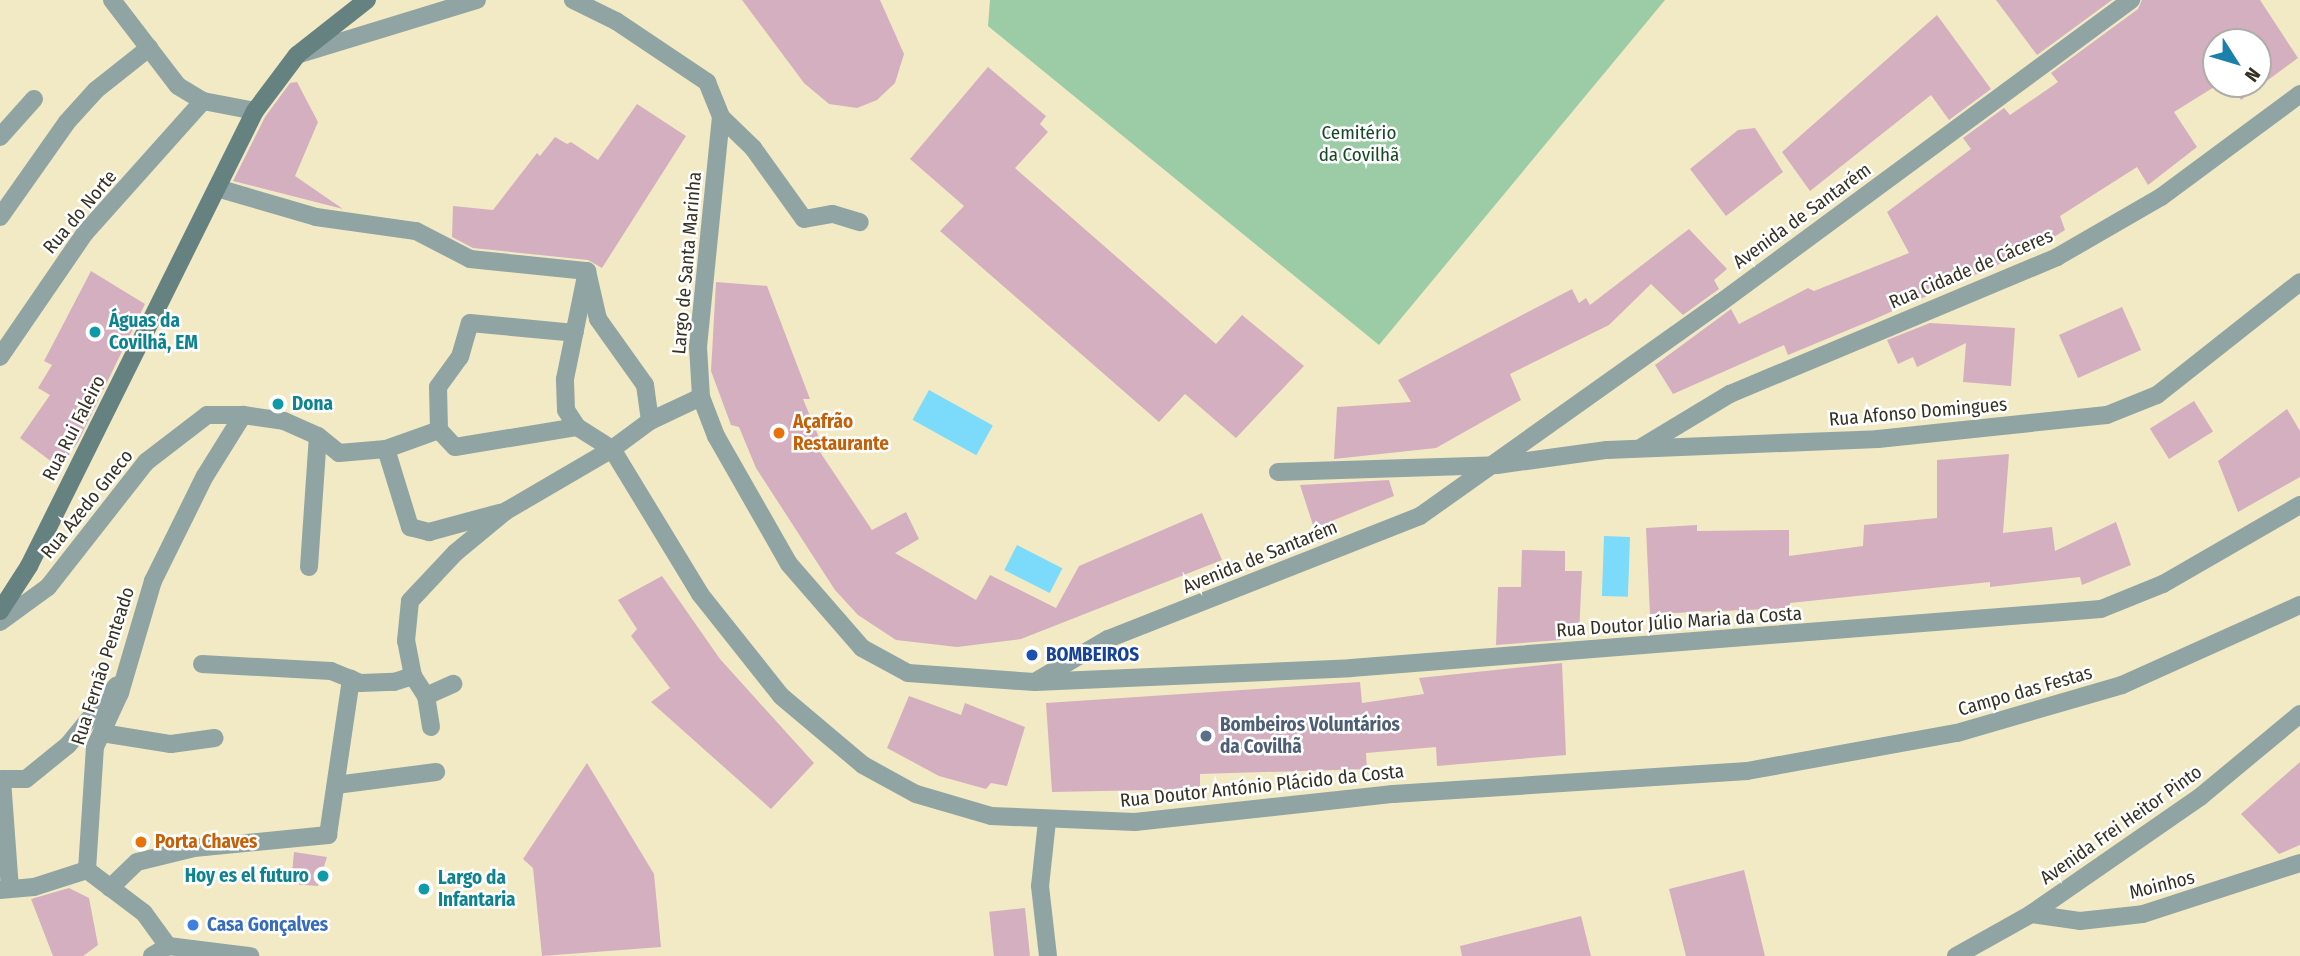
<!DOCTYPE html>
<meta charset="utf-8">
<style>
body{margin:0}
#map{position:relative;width:2300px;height:956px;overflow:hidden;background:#f2eac5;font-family:"Fira Sans Condensed",sans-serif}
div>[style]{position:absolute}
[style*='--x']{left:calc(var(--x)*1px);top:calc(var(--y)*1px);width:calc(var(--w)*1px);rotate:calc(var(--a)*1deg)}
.green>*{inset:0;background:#9bcca6}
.water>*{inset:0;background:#7cdbfa;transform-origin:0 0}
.building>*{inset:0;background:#d4afc0;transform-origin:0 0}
.minor>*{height:18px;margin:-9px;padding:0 9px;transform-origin:9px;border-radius:9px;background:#90a4a3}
.secondary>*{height:18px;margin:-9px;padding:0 9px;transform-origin:9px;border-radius:9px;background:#658281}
.dots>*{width:19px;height:19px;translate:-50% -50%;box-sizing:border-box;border:4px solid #fff;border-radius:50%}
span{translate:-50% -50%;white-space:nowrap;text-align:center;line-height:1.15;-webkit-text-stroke:5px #fff;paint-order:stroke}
.park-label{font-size:19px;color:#174827}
.street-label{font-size:19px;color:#353224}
.culture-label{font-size:19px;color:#0d838f;font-weight:700}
.left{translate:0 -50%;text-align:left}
.right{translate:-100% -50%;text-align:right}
.food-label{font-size:19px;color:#c56008;font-weight:700}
.transit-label{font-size:19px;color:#164399;font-weight:700}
.service-label{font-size:19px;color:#4e5e75;font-weight:700}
.shop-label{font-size:19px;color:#366cbe;font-weight:700}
.north{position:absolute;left:2202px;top:28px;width:70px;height:70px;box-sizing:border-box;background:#fff;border:2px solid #aeada7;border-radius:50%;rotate:127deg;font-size:19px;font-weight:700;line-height:28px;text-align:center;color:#353224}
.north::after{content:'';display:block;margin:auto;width:24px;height:32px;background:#1b80aa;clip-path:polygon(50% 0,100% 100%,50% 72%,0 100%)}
</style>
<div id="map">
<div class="green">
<div style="clip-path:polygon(990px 0,1665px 0,1379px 345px,988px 26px)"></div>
</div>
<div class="water">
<div style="left:929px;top:390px;width:73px;height:34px;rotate:29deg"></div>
<div style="left:1604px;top:536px;width:26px;height:60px;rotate:2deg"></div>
<div style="left:1017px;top:545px;width:51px;height:28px;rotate:27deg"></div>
</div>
<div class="building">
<div style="clip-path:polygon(742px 0,880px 0,904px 54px,895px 83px,877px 100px,857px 108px,829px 104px,804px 83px)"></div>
<div style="clip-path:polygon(1996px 0,2112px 0,2037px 55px)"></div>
<div style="clip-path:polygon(2142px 0,2260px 0,2298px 58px,2241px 100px,2230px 84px,2258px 84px,2258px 42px,2216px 42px,2219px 84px,2174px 112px,2197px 147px,2148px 185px,2137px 167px,2060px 216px,2065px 230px,2025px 255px,2021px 245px,2020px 255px,1877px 318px,1788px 355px,1784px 345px,1673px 394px,1655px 365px,1731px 309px,1739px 324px,1808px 288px,1814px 291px,1909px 253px,1887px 212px,1971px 149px,1963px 138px,2004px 108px,2010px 115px,2058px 82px,2051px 73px,2138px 9px)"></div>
<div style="clip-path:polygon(1937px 15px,1991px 89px,1949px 120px,1931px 95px,1810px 191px,1782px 152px)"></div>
<div style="clip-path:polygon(988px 67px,1046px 116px,1040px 124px,1048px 132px,1015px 168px,1216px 344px,1242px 315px,1304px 366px,1236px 438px,1185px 394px,1159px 422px,940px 231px,964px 206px,910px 159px)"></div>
<div style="clip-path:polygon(297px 82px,318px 122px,295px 176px,343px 209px,233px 181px,265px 117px,290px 83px)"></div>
<div style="clip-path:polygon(637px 104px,686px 136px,602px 268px,588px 260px,473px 248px,452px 237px,453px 206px,493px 210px,537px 153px,540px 156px,555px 137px,567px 144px,571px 142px,598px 160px)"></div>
<div style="clip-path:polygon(1755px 128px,1783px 172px,1726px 216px,1690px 169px,1738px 130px)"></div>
<div style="clip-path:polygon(1689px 229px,1727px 269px,1714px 280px,1719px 289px,1683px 315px,1651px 284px,1609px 325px,1510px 374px,1521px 400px,1436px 448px,1334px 459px,1337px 407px,1411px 402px,1398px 380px,1572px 289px,1579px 303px,1586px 298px,1590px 305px)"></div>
<div style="clip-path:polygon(91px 271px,145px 304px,78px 442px,60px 468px,20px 438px,50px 395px,38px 388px,52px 365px,44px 361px)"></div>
<div style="clip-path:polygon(716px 282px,767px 286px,810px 399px,803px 399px,820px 440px,814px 443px,872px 530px,906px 512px,919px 539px,895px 553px,976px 600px,990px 575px,1056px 608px,1079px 566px,1202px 513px,1222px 560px,1021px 639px,957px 647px,896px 640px,858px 615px,835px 590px,756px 468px,739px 427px,731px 425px,711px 371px)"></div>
<div style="left:2122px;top:307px;width:47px;height:69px;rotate:66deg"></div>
<div style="clip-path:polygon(1930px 323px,2015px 328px,2011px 386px,1963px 382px,1966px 343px,1917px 367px,1913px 357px,1898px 364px,1887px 340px)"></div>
<div style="left:2194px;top:401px;width:36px;height:52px;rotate:58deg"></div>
<div style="clip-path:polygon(2287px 409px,2300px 431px,2300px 477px,2238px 512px,2218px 461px)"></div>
<div style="clip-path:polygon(2009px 454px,2003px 533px,2052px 527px,2055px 551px,2116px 522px,2131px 565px,2082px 585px,2080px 577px,1990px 587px,1990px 582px,1790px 603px,1790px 608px,1650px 614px,1646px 528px,1697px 525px,1697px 531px,1789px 530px,1789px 556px,1863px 546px,1864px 525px,1937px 518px,1937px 460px)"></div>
<div style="clip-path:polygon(1389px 480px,1394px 496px,1314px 528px,1300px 485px)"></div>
<div style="clip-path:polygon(1522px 550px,1565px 551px,1565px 571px,1582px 571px,1579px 634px,1561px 633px,1561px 640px,1496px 645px,1498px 587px,1521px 587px)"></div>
<div style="clip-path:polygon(662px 576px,720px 659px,814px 763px,771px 809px,651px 702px,670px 688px,631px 636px,637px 629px,618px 600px)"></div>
<div style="clip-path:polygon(1562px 663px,1566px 755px,1437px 766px,1436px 747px,1366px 753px,1367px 769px,1200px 774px,1200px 789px,1052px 792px,1046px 703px,1360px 682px,1362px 703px,1424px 694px,1419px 678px)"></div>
<div style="clip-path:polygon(909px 696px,961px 715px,965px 703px,1025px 727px,1007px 786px,991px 783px,986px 789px,939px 776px,887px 748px)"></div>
<div style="clip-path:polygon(2300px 762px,2300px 845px,2279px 854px,2241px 814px)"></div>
<div style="clip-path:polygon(587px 763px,654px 874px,661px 947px,542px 956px,533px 868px,523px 859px)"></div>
<div style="clip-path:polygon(294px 852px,327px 857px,318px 886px,291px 884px)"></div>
<div style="clip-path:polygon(1744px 870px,1765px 956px,1686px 956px,1669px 889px)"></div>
<div style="clip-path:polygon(69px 888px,89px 898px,98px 945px,83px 956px,53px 956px,31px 899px)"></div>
<div style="left:1025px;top:908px;width:48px;height:36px;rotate:84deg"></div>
<div style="clip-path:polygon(1581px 916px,1591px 956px,1462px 956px,1460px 946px)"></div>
</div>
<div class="minor">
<div style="--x:112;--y:0;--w:108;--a:52.5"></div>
<div style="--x:178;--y:86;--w:29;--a:31"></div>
<div style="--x:203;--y:101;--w:53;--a:10.9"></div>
<div style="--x:573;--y:0;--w:48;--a:26"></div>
<div style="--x:616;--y:21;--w:110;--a:33.8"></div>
<div style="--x:707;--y:82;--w:38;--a:68"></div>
<div style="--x:721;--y:117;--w:45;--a:44.1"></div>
<div style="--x:753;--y:148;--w:87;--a:54.3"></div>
<div style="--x:804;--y:219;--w:29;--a:-10"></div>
<div style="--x:833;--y:214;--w:28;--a:17"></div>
<div style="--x:300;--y:54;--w:185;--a:-17"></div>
<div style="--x:0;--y:137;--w:51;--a:-48.2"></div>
<div style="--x:217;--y:188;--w:103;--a:16.3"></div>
<div style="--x:316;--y:217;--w:101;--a:8"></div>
<div style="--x:416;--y:231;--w:61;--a:27.4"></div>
<div style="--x:470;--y:259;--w:118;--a:5.9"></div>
<div style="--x:0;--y:217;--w:116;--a:-54.8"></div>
<div style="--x:67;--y:122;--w:43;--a:-47.8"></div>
<div style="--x:96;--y:90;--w:68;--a:-38.4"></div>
<div style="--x:587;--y:271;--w:49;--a:77.1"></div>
<div style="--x:598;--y:319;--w:81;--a:54.5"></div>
<div style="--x:645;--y:385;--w:36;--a:82"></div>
<div style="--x:650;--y:421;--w:47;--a:143.6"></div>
<div style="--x:612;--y:449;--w:41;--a:-147.8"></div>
<div style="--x:577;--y:427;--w:20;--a:-123"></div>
<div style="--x:566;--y:410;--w:31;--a:-92"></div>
<div style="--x:565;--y:379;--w:110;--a:-78.5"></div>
<div style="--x:0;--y:357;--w:150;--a:-55.6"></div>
<div style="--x:85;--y:233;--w:177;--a:-48.2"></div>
<div style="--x:701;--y:397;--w:42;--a:69"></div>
<div style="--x:716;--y:436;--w:147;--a:60.3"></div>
<div style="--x:789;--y:564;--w:111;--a:49"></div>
<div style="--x:862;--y:648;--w:52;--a:28.5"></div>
<div style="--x:908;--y:673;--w:127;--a:4.1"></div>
<div style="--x:1035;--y:682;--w:316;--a:-2.5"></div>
<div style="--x:1351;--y:668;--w:752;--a:-4.5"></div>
<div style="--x:2101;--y:609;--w:67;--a:-22"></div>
<div style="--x:2163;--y:584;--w:158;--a:-30"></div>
<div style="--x:650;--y:421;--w:56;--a:-25.2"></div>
<div style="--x:701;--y:397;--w:50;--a:-93.4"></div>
<div style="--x:698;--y:347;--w:231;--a:-84.3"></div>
<div style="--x:439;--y:430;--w:23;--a:47"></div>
<div style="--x:455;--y:447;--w:124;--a:-9.3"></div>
<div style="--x:1642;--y:447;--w:103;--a:-31.1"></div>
<div style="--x:1730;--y:394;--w:355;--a:-22.7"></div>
<div style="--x:2057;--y:257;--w:120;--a:-30"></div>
<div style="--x:2161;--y:197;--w:173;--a:-36.5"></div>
<div style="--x:386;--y:449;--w:82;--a:72.9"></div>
<div style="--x:410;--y:527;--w:20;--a:15"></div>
<div style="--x:429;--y:532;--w:73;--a:-15.2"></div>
<div style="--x:1278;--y:472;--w:219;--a:-1.8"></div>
<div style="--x:1497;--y:465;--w:111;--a:-7.8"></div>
<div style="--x:1607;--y:450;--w:271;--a:-2.3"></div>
<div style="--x:1878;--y:439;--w:230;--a:-6"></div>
<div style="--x:2107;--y:415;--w:54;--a:-21.8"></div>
<div style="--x:2157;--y:395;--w:182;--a:-38.3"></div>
<div style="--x:309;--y:567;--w:131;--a:-86.1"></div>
<div style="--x:0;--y:622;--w:59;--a:-36.1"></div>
<div style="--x:48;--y:587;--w:159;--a:-51.9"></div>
<div style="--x:146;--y:462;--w:77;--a:-37.6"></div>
<div style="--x:207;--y:415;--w:36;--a:0"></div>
<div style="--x:243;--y:415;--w:41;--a:8.3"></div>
<div style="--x:284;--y:421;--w:37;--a:24"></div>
<div style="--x:318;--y:436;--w:27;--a:39"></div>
<div style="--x:339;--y:453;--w:47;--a:-4.9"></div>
<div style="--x:386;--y:449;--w:56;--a:-19.7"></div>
<div style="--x:439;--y:430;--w:43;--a:-91.3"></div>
<div style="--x:438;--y:387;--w:37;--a:-54"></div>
<div style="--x:460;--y:357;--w:35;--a:-74"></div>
<div style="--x:470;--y:323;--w:105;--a:5.4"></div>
<div style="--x:202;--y:664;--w:129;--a:3.1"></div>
<div style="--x:331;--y:671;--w:32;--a:22"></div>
<div style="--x:361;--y:683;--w:33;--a:-2"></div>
<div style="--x:394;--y:682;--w:20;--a:-18"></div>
<div style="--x:1038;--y:680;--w:81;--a:-30.4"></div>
<div style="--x:1108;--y:639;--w:335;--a:-21.5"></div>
<div style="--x:1420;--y:516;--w:368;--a:-35.4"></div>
<div style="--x:1720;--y:303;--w:511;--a:-36.4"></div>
<div style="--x:426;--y:696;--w:24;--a:-123"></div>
<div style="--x:413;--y:676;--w:36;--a:-101"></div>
<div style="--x:406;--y:641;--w:40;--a:-84.3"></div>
<div style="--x:410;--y:601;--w:66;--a:-46.8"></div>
<div style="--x:455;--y:553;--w:66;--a:-39.5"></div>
<div style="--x:506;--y:511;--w:123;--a:-30.3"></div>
<div style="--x:612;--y:449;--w:170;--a:58.7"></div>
<div style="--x:700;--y:594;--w:130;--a:51.5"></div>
<div style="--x:781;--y:696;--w:107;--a:40.1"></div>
<div style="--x:863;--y:765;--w:60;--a:28.7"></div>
<div style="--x:916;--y:794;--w:78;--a:16.3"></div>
<div style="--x:991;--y:816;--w:144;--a:2.4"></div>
<div style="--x:1135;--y:822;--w:260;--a:-6.2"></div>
<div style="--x:1393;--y:794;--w:355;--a:-3.7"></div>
<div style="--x:1747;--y:771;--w:213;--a:-10.3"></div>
<div style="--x:1957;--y:733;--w:172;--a:-16.2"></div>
<div style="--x:2122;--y:685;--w:195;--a:-24.2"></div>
<div style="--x:431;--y:727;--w:31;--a:-99"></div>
<div style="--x:426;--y:696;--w:30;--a:-24"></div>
<div style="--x:102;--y:733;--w:70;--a:9.1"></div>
<div style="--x:171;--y:744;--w:44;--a:-7.8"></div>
<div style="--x:336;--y:785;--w:101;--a:-7.4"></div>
<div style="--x:1047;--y:821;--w:65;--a:96.1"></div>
<div style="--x:1040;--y:886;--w:70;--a:83.5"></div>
<div style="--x:87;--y:870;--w:123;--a:-86.3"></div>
<div style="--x:95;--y:747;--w:60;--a:-65.2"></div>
<div style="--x:120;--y:693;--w:117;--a:-73.6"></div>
<div style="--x:153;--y:581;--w:117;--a:-63.7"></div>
<div style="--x:205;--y:476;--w:72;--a:-58.1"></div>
<div style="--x:110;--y:888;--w:37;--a:-44"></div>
<div style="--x:137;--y:862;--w:59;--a:-13.8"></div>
<div style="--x:194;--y:848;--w:135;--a:-5.5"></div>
<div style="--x:328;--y:835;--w:158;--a:-81.6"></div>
<div style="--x:10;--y:889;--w:110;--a:-94.2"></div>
<div style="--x:2;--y:779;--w:24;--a:0"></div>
<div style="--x:26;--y:779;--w:54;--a:-39"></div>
<div style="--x:68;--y:745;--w:77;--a:-50.8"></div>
<div style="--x:0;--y:890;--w:34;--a:-5"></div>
<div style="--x:34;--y:887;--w:56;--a:-17.8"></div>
<div style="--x:87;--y:870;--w:71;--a:37"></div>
<div style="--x:144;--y:913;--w:41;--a:54"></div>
<div style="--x:2031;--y:914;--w:49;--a:8.1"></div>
<div style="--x:2080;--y:921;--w:63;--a:-6.3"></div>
<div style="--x:2143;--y:914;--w:165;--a:-18"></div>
<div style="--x:168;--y:946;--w:83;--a:7"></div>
<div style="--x:152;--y:956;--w:19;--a:-32"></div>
<div style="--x:1956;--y:956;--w:86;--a:-29.2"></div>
<div style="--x:2031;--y:914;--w:206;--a:-34.7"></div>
<div style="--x:2200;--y:797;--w:130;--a:-39.7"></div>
</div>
<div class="secondary">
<div style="--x:0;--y:611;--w:54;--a:-57.2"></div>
<div style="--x:29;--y:566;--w:508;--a:-63.59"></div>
<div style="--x:255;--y:111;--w:70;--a:-53.1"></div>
<div style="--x:297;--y:55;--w:89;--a:-38.2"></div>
</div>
<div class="dots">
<div style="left:95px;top:332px;background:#0f9aa8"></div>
<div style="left:278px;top:404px;background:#0f9aa8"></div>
<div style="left:779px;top:433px;background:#e8710a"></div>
<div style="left:1032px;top:655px;background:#1a4fb4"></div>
<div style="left:1206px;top:736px;background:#5c6f8a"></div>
<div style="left:141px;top:842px;background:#e8710a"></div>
<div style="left:323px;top:876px;background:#0f9aa8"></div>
<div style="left:424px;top:889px;background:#0f9aa8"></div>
<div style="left:193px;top:925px;background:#3f7fe0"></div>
</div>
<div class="park-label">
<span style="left:1359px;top:144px">Cemitério<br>da Covilhã</span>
</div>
<div class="street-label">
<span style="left:80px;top:212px;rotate:-50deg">Rua do Norte</span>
<span style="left:1802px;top:216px;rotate:-36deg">Avenida de Santarém</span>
<span style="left:687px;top:263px;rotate:-85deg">Largo de Santa Marinha</span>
<span style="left:1971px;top:269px;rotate:-23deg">Rua Cidade de Cáceres</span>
<span style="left:1918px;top:412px;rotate:-5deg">Rua Afonso Domingues</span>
<span style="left:74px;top:428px;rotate:-63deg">Rua Rui Faleiro</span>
<span style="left:87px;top:504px;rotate:-51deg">Rua Azedo Gneco</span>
<span style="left:1260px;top:557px;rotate:-22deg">Avenida de Santarém</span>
<span style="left:1679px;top:622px;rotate:-4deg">Rua Doutor Júlio Maria da Costa</span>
<span style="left:103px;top:666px;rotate:-72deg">Rua Fernão Penteado</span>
<span style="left:2025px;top:691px;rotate:-16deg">Campo das Festas</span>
<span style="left:1262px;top:786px;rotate:-6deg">Rua Doutor António Plácido da Costa</span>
<span style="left:2121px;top:825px;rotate:-35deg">Avenida Frei Heitor Pinto</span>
<span style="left:2162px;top:885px;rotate:-14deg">Moinhos</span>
</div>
<div class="culture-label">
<span class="left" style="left:109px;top:332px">Águas da<br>Covilhã, EM</span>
<span class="left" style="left:292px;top:404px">Dona</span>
<span class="right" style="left:309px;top:876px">Hoy es el futuro</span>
<span class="left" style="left:438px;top:889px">Largo da<br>Infantaria</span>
</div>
<div class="food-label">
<span class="left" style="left:793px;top:433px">Açafrão<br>Restaurante</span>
<span class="left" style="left:155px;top:842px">Porta Chaves</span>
</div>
<div class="transit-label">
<span class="left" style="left:1046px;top:655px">BOMBEIROS</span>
</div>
<div class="service-label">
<span class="left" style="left:1220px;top:736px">Bombeiros Voluntários<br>da Covilhã</span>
</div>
<div class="shop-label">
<span class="left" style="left:207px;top:925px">Casa Gonçalves</span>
</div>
<div class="north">N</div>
</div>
